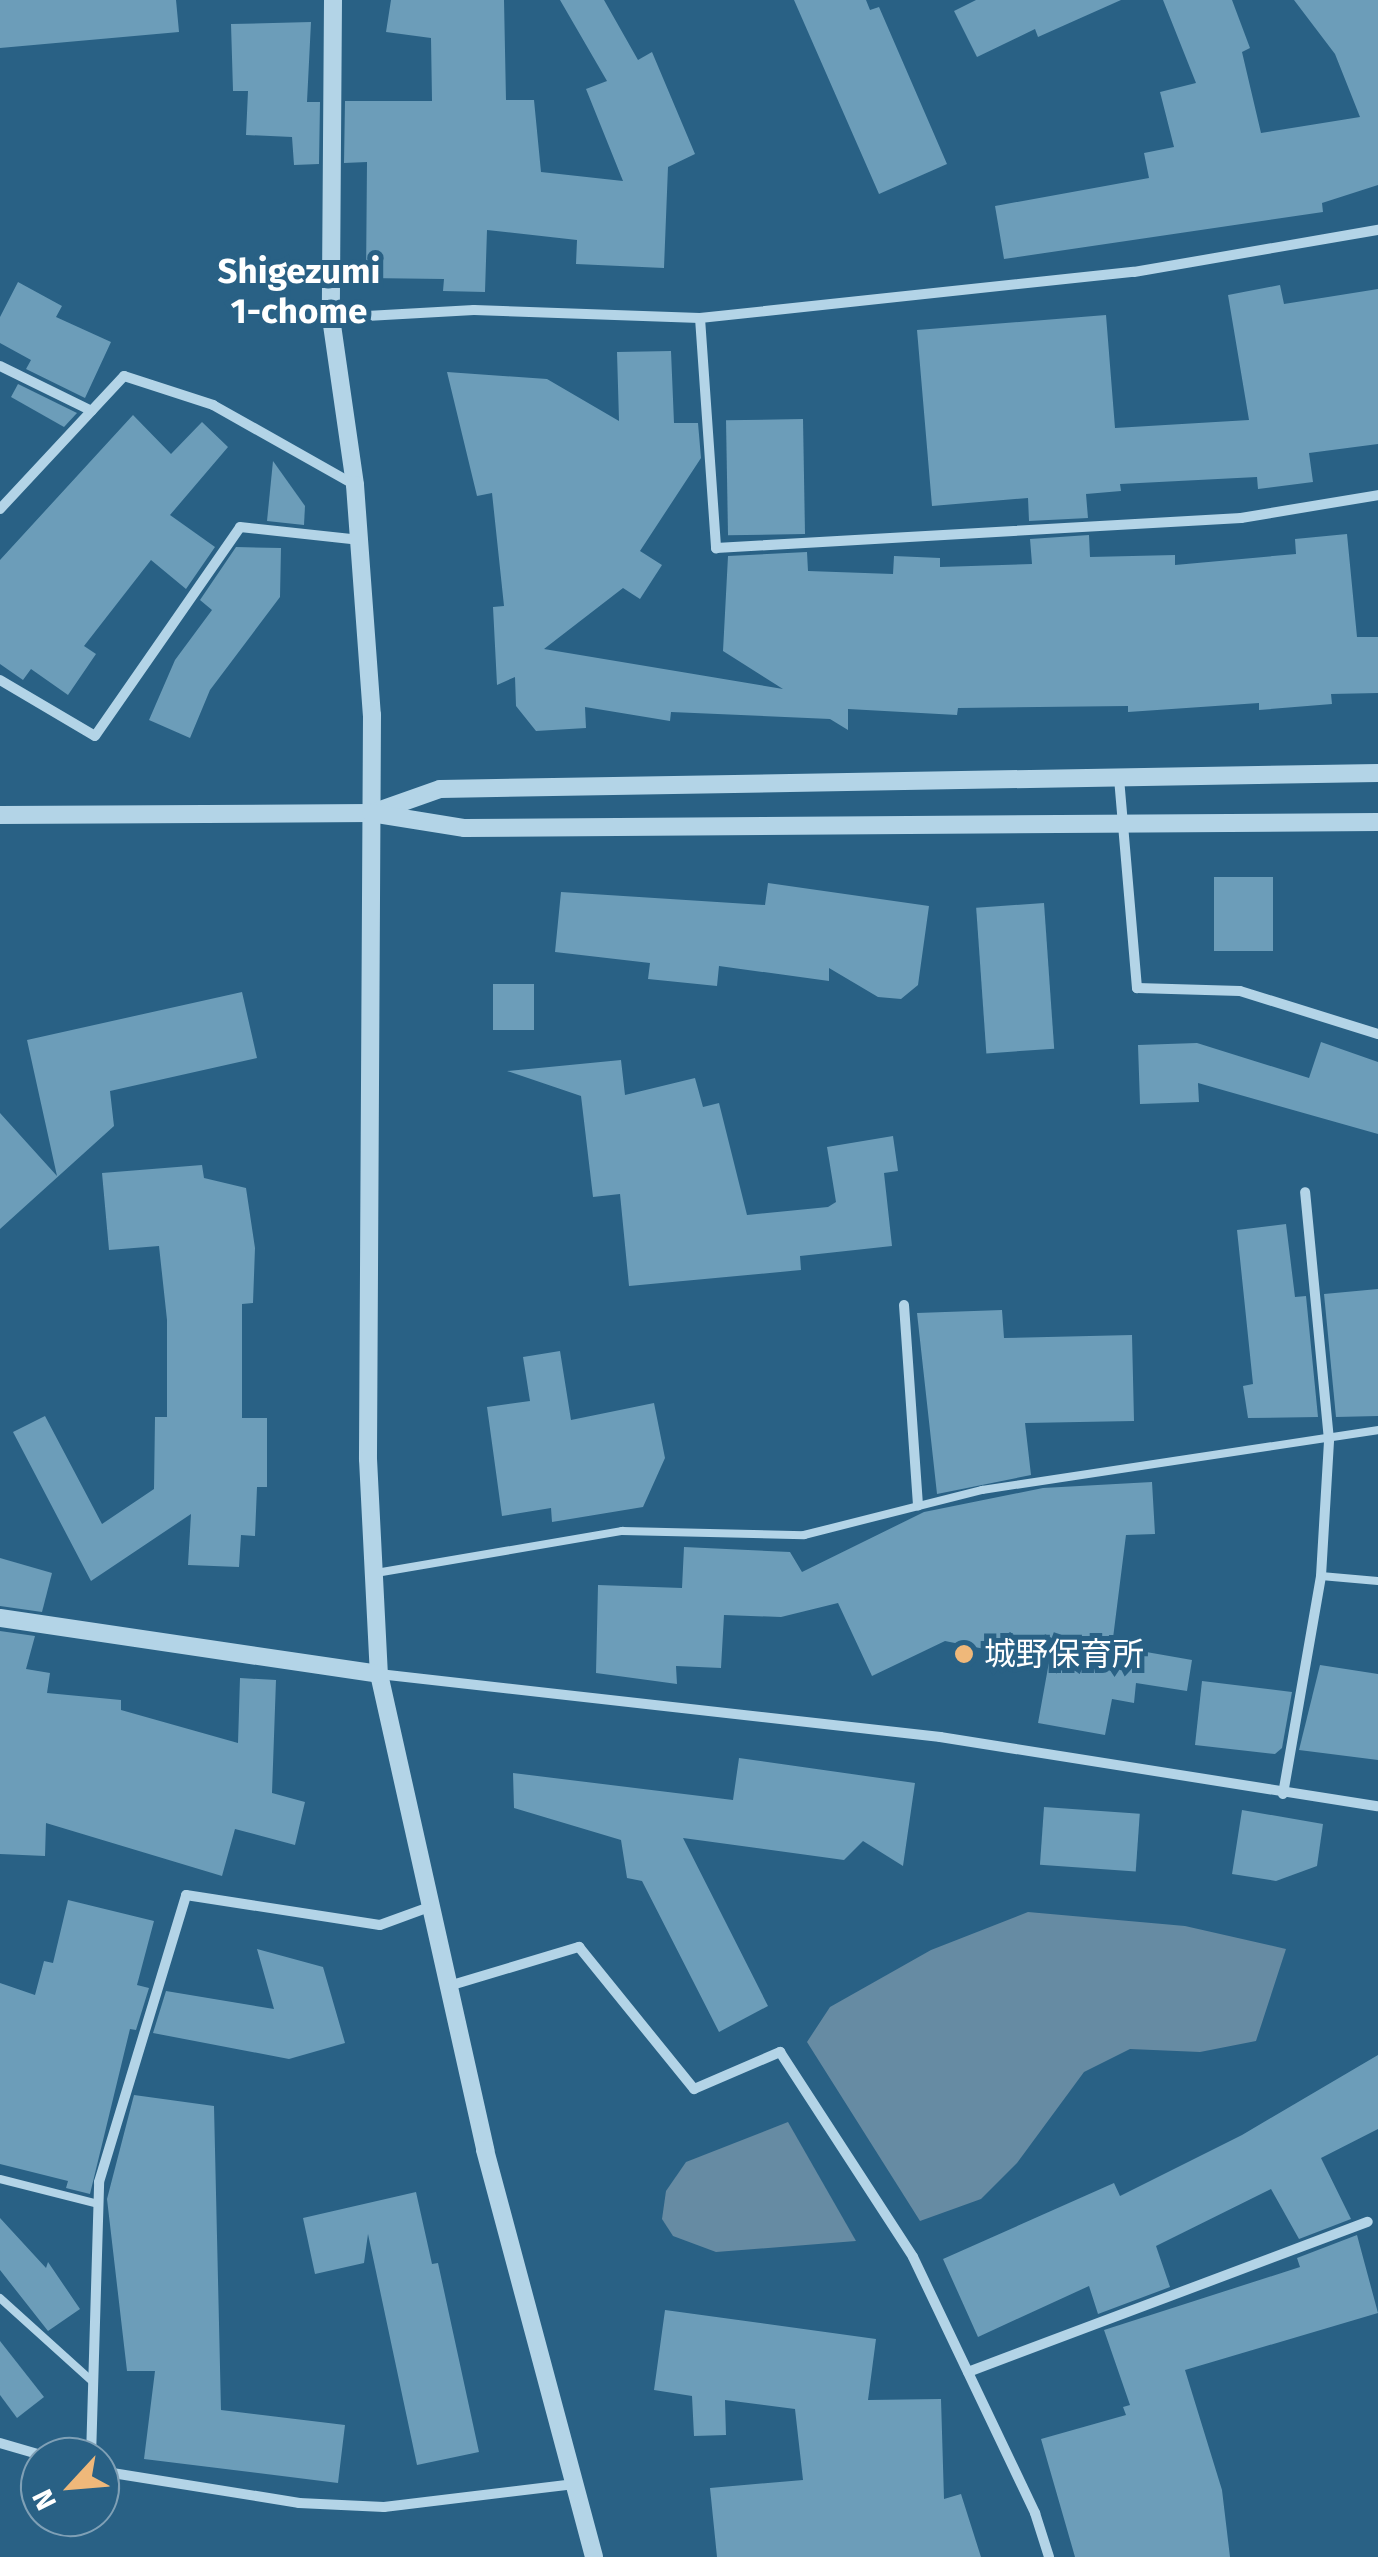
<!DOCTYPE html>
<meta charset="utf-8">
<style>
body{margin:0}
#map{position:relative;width:1378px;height:2557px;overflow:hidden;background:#296185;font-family:"Fira Sans","Noto Sans JP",sans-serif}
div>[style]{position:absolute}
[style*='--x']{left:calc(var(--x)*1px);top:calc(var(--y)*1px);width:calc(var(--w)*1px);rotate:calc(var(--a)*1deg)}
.water>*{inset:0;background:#668ba3}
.building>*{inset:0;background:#6c9db9;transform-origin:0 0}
.service>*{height:8px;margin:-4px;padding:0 4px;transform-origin:4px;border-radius:4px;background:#b3d4e7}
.minor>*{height:10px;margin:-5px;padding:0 5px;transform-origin:5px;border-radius:5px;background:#b3d4e7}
.tertiary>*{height:18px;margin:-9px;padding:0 9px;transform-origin:9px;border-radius:9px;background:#b3d4e7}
.dots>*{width:28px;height:28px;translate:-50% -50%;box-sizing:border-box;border:5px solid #296185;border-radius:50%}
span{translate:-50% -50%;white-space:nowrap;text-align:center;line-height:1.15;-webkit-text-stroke:10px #296185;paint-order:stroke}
.poi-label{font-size:32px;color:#fff}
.left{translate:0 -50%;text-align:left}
.neighbourhood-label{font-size:35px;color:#fff;font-weight:700}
.north{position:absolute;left:20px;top:2437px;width:100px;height:100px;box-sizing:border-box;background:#296185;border:2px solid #7fa0b6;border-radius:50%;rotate:244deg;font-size:28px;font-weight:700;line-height:40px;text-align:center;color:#fff}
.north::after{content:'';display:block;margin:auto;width:35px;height:45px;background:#efb87a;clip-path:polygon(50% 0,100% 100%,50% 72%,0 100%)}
</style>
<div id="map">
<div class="water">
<div style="clip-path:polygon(1028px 1912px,1185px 1926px,1286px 1949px,1256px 2041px,1200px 2052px,1130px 2049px,1084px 2072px,1017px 2163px,981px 2199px,920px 2221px,807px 2042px,830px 2007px,931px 1950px)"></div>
<div style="clip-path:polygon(788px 2122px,856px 2241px,716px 2252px,673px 2236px,662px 2219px,666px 2191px,686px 2162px)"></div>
</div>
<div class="building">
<div style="clip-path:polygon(0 0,176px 0,179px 32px,0 48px)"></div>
<div style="clip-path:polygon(391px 0,504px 0,506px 100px,534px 100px,541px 172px,623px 181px,586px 89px,607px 81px,560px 0,604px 0,638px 60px,652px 52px,695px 154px,668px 167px,664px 268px,576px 264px,577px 240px,487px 230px,485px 292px,443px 291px,444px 279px,366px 278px,367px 162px,344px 163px,345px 101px,432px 101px,431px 38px,386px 32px)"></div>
<div style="clip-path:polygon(794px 0,866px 0,870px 10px,879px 7px,947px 164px,879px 194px)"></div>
<div style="clip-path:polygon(976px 0,1121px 0,1038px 37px,1035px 29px,977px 57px,954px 11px)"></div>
<div style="clip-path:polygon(1163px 0,1232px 0,1250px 48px,1242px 52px,1261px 133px,1360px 117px,1335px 54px,1294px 0,1378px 0,1378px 185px,1322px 203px,1323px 212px,1004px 259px,995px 206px,1149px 178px,1144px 153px,1174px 147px,1160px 92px,1196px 83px)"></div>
<div style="clip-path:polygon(311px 22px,307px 102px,320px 102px,319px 164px,294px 165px,292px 137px,246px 135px,248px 91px,233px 91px,231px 24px)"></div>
<div style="clip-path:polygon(18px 282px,62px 306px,56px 317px,111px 342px,85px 398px,26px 369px,31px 360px,0 343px,0 317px)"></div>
<div style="clip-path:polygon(1280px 285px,1284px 304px,1378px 289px,1378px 444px,1309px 453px,1313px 482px,1258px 489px,1257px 477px,1120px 484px,1121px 491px,1086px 494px,1088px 518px,1029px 521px,1028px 498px,932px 506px,917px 330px,1106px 315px,1115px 428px,1249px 420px,1228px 295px)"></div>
<div style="clip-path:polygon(671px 351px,674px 423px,698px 423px,701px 458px,640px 551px,662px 565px,640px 599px,623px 588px,544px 649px,783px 689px,723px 651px,728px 556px,807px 552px,808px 571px,893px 574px,894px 556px,940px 558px,940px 567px,1032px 564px,1030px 539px,1089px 535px,1090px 557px,1175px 555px,1175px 565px,1296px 554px,1295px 539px,1347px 534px,1357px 637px,1378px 637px,1378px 693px,1331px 694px,1332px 704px,1259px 710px,1259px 703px,1128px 712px,1128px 706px,958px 708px,957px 715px,848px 709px,848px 730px,830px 719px,671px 712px,670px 721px,585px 707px,586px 728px,536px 731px,516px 706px,515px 677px,497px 685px,493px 607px,504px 606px,492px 493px,477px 496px,447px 372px,547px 379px,619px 421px,617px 352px)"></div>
<div style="clip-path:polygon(18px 384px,77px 413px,64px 427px,11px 397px)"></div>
<div style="clip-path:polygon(133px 415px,171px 454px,202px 422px,228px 447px,170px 515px,215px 547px,186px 589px,151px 560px,84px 646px,96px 654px,68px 695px,31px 669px,23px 680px,0 664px,0 560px)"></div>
<div style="left:803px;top:419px;width:115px;height:77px;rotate:89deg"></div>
<div style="clip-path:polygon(273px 461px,305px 506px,304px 525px,267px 521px)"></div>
<div style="clip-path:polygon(236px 547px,281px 548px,280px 597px,210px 690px,190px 738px,149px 720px,175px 660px,212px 610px,200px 600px)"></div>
<div style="left:1214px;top:877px;width:59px;height:74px"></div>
<div style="clip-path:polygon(768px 883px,929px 906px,918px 985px,901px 999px,878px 997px,829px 968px,829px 981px,719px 966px,717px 986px,648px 979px,650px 963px,555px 952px,561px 892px,765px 905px)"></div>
<div style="left:1044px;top:903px;width:146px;height:68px;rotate:86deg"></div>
<div style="left:493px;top:984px;width:41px;height:46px"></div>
<div style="clip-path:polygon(242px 992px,257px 1058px,110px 1091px,114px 1126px,0 1229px,0 1113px,57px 1176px,27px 1040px)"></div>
<div style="clip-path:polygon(1321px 1042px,1378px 1062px,1378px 1134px,1198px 1083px,1199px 1102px,1140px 1104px,1138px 1045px,1197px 1043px,1309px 1078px)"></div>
<div style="clip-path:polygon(621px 1060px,625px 1095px,695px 1078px,703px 1107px,719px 1103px,747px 1215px,828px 1207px,836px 1202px,827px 1147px,893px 1136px,898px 1171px,884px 1173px,892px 1246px,800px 1256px,801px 1270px,629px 1286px,620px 1194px,593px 1197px,581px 1096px,507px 1071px)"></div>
<div style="clip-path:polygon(202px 1165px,204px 1178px,246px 1188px,255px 1248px,253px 1303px,242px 1304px,242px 1418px,267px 1418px,267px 1487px,257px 1487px,255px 1536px,241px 1535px,239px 1567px,188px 1565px,191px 1514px,91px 1581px,13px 1432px,45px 1416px,102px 1524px,154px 1489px,155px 1417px,167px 1417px,167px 1320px,159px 1246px,109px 1250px,102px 1173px)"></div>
<div style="clip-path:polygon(1286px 1224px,1295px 1297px,1306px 1296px,1318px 1417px,1248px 1418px,1243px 1386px,1253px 1384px,1237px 1230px)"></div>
<div style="clip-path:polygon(1378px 1289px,1378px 1416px,1336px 1417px,1324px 1294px)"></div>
<div style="clip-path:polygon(1002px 1310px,1004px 1338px,1132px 1335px,1134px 1421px,1025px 1423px,1031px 1475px,937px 1494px,917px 1313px)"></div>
<div style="clip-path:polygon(560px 1351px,571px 1420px,654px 1403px,665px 1458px,643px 1507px,552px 1522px,551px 1508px,502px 1516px,487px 1407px,530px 1401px,523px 1357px)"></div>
<div style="clip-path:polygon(1152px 1482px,1155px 1534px,1126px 1535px,1112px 1646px,1192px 1660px,1187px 1691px,1136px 1683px,1134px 1703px,1112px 1699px,1105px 1735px,1038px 1723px,1049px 1662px,945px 1641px,872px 1676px,838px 1603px,781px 1617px,724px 1615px,721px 1668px,676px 1666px,677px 1684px,596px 1673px,598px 1585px,682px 1588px,684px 1547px,790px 1552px,802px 1572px,924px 1512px,1043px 1488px)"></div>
<div style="clip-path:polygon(0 1558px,52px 1573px,42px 1612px,0 1606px)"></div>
<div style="clip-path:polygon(0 1631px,35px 1636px,26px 1669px,50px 1673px,47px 1693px,121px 1700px,121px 1710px,238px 1743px,240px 1678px,276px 1680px,272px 1793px,305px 1802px,295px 1845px,235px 1829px,222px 1876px,46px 1823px,45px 1856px,0 1854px)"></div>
<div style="clip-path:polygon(1320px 1665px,1378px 1674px,1378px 1760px,1299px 1750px)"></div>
<div style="clip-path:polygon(1202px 1681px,1292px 1692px,1282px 1748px,1275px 1754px,1195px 1745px)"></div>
<div style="clip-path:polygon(739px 1758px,915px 1783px,903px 1866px,863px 1841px,844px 1860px,683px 1838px,768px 2006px,719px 2032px,642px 1881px,627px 1878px,621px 1840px,514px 1808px,513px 1773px,733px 1800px)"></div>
<div style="left:1044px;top:1807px;width:96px;height:58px;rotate:4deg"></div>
<div style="clip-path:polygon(1242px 1810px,1323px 1824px,1317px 1866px,1276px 1881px,1232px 1874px)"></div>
<div style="clip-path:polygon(68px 1900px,154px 1921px,137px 1985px,149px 1988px,136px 2030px,130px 2029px,90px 2194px,66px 2188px,68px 2181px,0 2164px,0 1983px,35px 1995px,44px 1961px,53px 1963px)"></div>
<div style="clip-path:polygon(257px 1949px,323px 1967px,345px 2043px,289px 2059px,153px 2033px,166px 1991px,274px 2009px)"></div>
<div style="clip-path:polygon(1378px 2055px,1378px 2129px,1321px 2158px,1351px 2219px,1299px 2239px,1271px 2189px,1156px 2246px,1170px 2287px,1098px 2314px,1089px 2286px,978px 2337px,943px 2259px,1114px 2183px,1120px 2196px,1242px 2135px)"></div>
<div style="clip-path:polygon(134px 2095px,214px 2106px,221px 2410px,345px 2425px,338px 2483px,144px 2459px,155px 2371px,127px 2371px,107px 2199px)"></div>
<div style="clip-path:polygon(416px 2192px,432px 2264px,438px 2263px,479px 2452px,417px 2465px,368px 2234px,364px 2263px,315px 2274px,303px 2218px)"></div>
<div style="clip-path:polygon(0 2218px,46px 2268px,48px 2262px,80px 2309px,48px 2331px,0 2270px)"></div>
<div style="clip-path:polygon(1357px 2235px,1378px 2313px,1185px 2370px,1222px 2490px,1230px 2557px,1075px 2557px,1041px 2439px,1126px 2415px,1123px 2407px,1130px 2405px,1104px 2330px,1300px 2267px,1297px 2258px)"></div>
<div style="clip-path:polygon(665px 2310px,876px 2339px,868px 2400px,941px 2399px,944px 2499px,961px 2494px,981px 2557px,717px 2557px,710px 2488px,803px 2480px,795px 2409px,725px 2400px,726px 2435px,694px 2436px,692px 2396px,654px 2390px)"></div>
<div style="clip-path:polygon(0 2341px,44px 2397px,17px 2418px,0 2395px)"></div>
</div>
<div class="service">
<div style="--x:376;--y:1573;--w:250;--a:-9.7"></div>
<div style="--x:622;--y:1531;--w:182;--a:1.3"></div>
<div style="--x:804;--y:1535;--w:184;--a:-14.2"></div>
<div style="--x:982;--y:1490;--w:401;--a:-8.6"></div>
<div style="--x:1321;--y:1576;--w:57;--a:5"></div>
<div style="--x:0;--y:2179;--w:101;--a:14.3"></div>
<div style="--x:0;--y:2298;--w:125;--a:42.1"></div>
</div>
<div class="minor">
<div style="--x:331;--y:318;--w:143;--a:-3.2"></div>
<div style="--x:474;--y:310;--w:226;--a:2"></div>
<div style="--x:700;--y:318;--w:436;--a:-6.1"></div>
<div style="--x:1134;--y:272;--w:248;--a:-9.8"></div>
<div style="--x:700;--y:318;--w:231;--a:86"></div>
<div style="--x:716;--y:548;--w:526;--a:-3.27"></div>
<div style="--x:1241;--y:518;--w:139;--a:-9.5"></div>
<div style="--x:0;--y:366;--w:102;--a:26.1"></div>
<div style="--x:0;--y:509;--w:182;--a:-47"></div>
<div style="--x:124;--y:376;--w:94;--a:18"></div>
<div style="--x:213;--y:405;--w:163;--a:29.4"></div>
<div style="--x:0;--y:680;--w:110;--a:30.5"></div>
<div style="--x:95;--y:736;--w:254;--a:-55.2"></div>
<div style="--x:240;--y:527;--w:121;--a:6.2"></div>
<div style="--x:1119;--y:778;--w:211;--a:85.1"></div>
<div style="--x:1137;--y:988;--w:103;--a:1.7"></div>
<div style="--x:1240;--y:991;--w:145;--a:17.3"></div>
<div style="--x:904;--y:1305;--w:201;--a:86"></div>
<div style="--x:379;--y:1674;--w:565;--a:6.41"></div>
<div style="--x:940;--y:1737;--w:443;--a:9"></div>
<div style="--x:1283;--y:1794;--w:221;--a:-80.1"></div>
<div style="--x:1321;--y:1576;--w:136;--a:-86.6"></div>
<div style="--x:1329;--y:1440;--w:249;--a:-95.5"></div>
<div style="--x:452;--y:1985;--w:133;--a:-16.7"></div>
<div style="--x:579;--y:1947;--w:183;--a:51"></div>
<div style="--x:694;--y:2089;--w:94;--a:-23.3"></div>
<div style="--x:780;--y:2052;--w:244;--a:57"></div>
<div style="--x:913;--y:2257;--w:284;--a:64.5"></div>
<div style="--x:1035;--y:2513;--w:46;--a:72.3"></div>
<div style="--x:968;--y:2372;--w:427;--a:-20.6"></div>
<div style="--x:0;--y:2443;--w:50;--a:16.3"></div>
<div style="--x:91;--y:2457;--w:275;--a:-88.3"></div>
<div style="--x:99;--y:2182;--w:300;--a:-73.1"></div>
<div style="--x:186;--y:1895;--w:196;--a:8.8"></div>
<div style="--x:380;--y:1925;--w:55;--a:-20.1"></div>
<div style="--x:100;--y:2471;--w:202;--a:9.1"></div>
<div style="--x:299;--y:2503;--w:85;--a:2.7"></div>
<div style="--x:384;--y:2507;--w:192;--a:-6.9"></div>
</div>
<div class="tertiary">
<div style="--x:333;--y:0;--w:318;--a:90.4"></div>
<div style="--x:331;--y:318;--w:169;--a:81.8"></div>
<div style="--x:355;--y:485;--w:231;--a:85.8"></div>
<div style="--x:372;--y:715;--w:744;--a:90.31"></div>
<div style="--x:368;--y:1459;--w:215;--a:87.1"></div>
<div style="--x:379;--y:1674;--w:488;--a:77.4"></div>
<div style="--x:485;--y:2150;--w:421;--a:75"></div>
<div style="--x:372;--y:813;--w:72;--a:-19.4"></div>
<div style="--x:440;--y:789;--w:938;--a:-0.98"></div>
<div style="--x:0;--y:815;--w:371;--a:-0.3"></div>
<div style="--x:371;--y:813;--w:95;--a:9.1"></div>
<div style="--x:465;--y:828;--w:913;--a:-0.38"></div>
<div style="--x:0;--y:1618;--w:383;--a:8.4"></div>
</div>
<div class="dots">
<div style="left:964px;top:1654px;background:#efb87a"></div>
</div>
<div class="poi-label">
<span class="left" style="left:984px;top:1654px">城野保育所</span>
</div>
<div class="neighbourhood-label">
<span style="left:299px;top:291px">Shigezumi<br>1-chome</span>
</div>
<div class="north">N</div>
</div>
